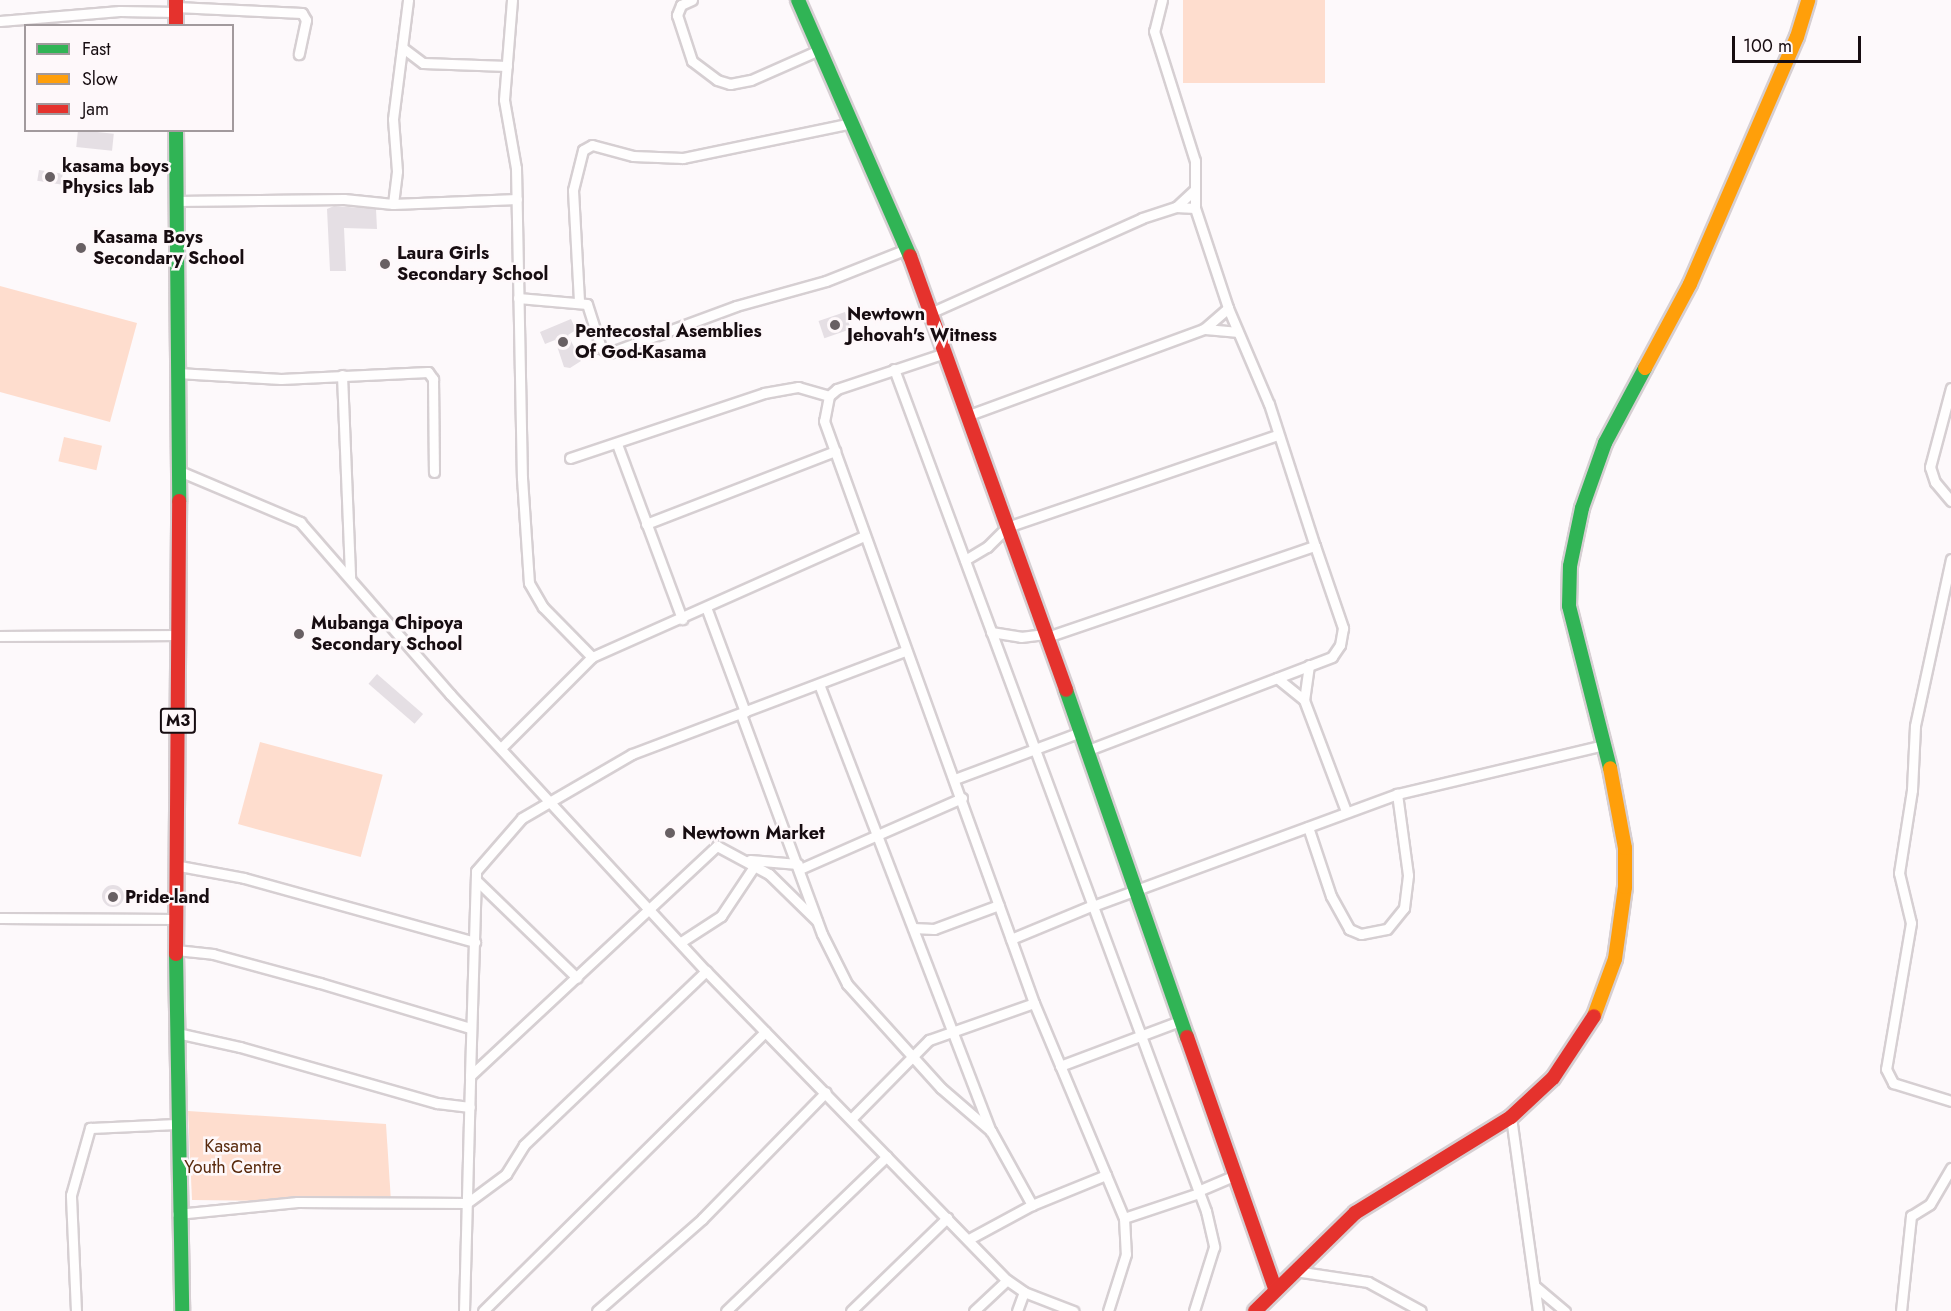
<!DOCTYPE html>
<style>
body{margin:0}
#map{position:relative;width:1951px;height:1311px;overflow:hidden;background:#fdf9fb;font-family:Jost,sans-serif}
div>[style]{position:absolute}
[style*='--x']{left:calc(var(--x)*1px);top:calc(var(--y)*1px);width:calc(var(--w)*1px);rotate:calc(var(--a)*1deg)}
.green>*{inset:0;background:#feddce;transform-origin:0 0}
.building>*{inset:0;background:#e5dfe4;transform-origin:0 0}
.round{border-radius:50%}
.roads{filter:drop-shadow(2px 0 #d6cfd2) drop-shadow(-2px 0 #d6cfd2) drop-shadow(0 2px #d6cfd2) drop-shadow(0 -2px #d6cfd2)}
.street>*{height:9px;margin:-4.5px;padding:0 4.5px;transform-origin:4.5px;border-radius:4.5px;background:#fffefe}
.fast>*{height:14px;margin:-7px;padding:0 7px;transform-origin:7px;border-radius:7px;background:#30b455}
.slow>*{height:14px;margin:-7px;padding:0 7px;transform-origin:7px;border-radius:7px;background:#ff9f0a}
.jam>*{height:14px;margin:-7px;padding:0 7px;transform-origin:7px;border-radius:7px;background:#e5322d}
.dots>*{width:16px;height:16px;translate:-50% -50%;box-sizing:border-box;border:3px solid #fef8fa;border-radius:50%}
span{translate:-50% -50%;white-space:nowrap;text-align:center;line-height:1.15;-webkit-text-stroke:5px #fef8fa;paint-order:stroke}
.shield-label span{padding:2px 4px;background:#fef8fa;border:2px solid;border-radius:4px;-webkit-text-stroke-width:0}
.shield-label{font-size:16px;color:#170d11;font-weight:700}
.poi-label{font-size:18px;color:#170d11;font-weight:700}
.left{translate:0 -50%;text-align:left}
.park-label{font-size:18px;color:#592a0d}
.legend{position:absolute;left:24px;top:24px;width:210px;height:108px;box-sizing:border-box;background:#fef8fa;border:2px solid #a29a9d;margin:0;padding:8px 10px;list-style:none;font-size:18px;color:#170d11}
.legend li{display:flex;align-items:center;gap:12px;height:30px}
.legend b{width:30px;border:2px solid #a29a9d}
.scale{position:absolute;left:1732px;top:36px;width:129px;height:27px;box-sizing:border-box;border:3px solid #170d11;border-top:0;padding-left:8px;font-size:18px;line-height:21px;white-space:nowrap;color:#170d11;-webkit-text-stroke:4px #fef8fa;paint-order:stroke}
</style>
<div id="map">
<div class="green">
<div style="left:1183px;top:0;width:142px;height:83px"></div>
<div style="clip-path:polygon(0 286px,137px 323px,110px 422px,0 392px)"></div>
<div style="left:64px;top:437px;width:39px;height:25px;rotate:13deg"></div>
<div style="left:260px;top:742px;width:127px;height:85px;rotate:15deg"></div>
<div style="clip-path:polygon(188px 1111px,386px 1124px,391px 1202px,192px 1200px)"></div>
</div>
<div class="building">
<div style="left:78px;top:130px;width:36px;height:17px;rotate:6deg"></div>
<div style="left:39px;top:170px;width:24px;height:11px;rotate:9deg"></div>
<div style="clip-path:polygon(334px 206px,376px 209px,377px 229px,344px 228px,346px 271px,330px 271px,327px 209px)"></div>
<div style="left:845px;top:312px;width:18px;height:28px;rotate:71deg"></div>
<div style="clip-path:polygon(571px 319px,576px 330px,568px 335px,581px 361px,570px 368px,564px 367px,555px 340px,545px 344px,540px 332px)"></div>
<div style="left:377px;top:674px;width:61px;height:13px;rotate:41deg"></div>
<div class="round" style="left:102px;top:885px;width:22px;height:22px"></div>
</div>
<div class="roads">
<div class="street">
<div style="--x:512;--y:0;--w:100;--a:94.6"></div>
<div style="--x:504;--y:100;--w:69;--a:80"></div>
<div style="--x:516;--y:168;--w:310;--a:88.9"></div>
<div style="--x:522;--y:478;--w:105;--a:86.2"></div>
<div style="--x:529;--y:583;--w:28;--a:60"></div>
<div style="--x:543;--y:607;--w:70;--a:45.6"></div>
<div style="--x:692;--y:0;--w:12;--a:156"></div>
<div style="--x:681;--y:5;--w:11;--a:112"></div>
<div style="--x:677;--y:15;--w:48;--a:71.9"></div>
<div style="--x:692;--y:61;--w:31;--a:37"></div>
<div style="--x:717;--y:80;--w:14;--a:17"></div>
<div style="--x:730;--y:84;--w:21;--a:-11"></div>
<div style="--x:751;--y:80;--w:74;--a:-23.8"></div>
<div style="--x:1162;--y:0;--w:32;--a:104"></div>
<div style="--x:1154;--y:31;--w:136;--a:72.5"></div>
<div style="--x:1195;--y:161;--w:47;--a:90"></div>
<div style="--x:1195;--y:208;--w:105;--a:71.7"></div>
<div style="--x:1228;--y:308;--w:104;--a:66.9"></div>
<div style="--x:1269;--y:404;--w:149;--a:72.1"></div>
<div style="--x:176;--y:7;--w:126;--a:2.7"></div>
<div style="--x:302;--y:13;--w:8;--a:60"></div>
<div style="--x:306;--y:20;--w:35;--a:102"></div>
<div style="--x:0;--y:21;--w:120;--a:-4.8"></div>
<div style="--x:120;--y:11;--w:56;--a:1"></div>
<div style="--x:403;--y:48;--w:25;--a:37"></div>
<div style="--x:423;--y:63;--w:84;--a:2"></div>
<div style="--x:176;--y:201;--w:168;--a:-0.7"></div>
<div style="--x:344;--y:199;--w:49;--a:5.8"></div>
<div style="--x:393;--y:204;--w:124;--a:-2.3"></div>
<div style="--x:393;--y:204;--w:33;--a:-83"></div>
<div style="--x:397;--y:171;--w:52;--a:-94.4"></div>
<div style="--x:393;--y:119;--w:120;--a:-82.8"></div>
<div style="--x:1176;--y:207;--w:25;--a:-43"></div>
<div style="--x:518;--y:298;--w:69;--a:5"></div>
<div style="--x:587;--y:304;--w:46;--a:72.3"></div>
<div style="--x:601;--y:348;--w:9;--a:32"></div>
<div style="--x:609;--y:353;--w:135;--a:-20.3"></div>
<div style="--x:736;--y:306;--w:93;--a:-15.5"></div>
<div style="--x:826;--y:281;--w:87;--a:-21.6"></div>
<div style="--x:579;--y:301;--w:111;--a:-93.1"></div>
<div style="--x:573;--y:190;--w:41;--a:-76"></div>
<div style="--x:583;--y:150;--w:10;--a:-29"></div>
<div style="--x:592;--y:145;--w:42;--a:15"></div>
<div style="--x:633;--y:156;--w:50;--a:2.3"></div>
<div style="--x:683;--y:158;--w:173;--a:-11.7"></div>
<div style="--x:930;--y:313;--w:232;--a:-24.1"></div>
<div style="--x:1142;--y:218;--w:36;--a:-18"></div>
<div style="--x:1176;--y:207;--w:19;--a:3"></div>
<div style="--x:1204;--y:329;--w:32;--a:-41"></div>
<div style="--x:945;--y:353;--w:114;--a:161.6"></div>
<div style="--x:837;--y:389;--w:11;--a:139"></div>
<div style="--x:829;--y:396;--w:25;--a:101"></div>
<div style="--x:824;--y:421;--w:619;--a:70.16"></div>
<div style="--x:1034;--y:1003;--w:233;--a:67.3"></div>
<div style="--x:1124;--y:1218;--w:36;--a:87"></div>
<div style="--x:1126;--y:1254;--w:60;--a:107.5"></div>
<div style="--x:894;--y:369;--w:898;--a:69.67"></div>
<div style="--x:1206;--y:1211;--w:37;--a:77"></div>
<div style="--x:1214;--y:1247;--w:67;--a:107.4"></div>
<div style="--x:177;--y:373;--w:104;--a:3.3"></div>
<div style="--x:281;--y:379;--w:147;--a:-2.7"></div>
<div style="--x:428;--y:372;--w:9;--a:54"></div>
<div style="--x:433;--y:379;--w:93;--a:89.4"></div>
<div style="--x:342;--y:375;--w:203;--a:87.7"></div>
<div style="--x:1951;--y:388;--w:82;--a:104.9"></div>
<div style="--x:1930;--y:467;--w:16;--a:72"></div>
<div style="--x:1935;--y:482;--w:25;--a:50"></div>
<div style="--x:969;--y:415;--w:250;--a:-20.1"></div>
<div style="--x:1204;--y:329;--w:33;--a:5"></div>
<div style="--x:617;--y:444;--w:187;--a:69.6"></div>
<div style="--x:570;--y:458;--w:205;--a:-18.5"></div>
<div style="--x:764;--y:393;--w:35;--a:-10"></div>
<div style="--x:798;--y:387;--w:32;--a:16"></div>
<div style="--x:177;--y:470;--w:134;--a:22.9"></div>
<div style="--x:300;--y:522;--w:228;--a:48.9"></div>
<div style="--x:450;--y:694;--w:377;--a:47.3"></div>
<div style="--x:706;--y:971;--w:431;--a:45.8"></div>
<div style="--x:1007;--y:1280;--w:21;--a:35"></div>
<div style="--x:1024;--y:1292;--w:53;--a:21.2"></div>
<div style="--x:646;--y:524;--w:203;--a:-21.1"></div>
<div style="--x:1951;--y:559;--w:171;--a:102.2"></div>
<div style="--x:1915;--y:726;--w:64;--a:92.7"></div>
<div style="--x:1912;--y:790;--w:84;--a:98.9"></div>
<div style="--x:1899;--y:873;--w:51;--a:76.5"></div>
<div style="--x:1911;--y:923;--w:148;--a:99.7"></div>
<div style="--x:1886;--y:1069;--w:16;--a:63"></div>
<div style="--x:1893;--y:1083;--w:61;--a:17.2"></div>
<div style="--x:965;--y:560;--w:26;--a:-31"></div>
<div style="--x:987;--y:547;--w:28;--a:-45"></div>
<div style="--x:1007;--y:527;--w:286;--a:-18.8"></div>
<div style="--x:706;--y:607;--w:112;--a:69.6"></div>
<div style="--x:991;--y:632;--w:30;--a:9"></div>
<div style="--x:1021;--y:637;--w:24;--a:-7"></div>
<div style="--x:0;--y:636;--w:180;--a:-0.3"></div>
<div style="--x:1047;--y:637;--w:283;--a:-18.8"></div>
<div style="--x:1315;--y:546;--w:87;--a:71.1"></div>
<div style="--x:1343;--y:628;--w:17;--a:100"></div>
<div style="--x:1340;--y:645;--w:14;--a:124"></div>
<div style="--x:1332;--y:657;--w:263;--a:159.1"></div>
<div style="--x:1309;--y:665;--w:35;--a:98"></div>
<div style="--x:1304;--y:700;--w:119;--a:69.3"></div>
<div style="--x:1277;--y:678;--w:35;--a:39"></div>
<div style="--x:819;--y:684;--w:479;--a:69"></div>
<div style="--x:991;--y:1131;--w:85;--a:61"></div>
<div style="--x:741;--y:714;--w:234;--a:69.8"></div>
<div style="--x:822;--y:934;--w:56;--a:63.4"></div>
<div style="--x:847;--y:984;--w:140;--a:47.9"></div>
<div style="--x:941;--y:1088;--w:66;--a:40.7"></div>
<div style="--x:501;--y:748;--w:129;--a:-45"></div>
<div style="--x:592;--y:657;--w:298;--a:-24"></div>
<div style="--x:955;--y:779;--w:131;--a:-20.5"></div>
<div style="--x:1308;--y:827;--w:73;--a:71.6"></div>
<div style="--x:1331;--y:896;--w:38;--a:61"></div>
<div style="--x:1349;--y:929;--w:13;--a:23"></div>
<div style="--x:1361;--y:934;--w:26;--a:-11"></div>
<div style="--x:1387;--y:929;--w:27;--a:-51"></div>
<div style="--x:1404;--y:908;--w:33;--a:-83"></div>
<div style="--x:1408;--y:875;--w:82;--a:-97.7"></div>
<div style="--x:750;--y:860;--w:48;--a:4.8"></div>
<div style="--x:174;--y:865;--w:71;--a:10.5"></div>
<div style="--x:244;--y:878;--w:240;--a:15.5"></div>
<div style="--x:800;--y:869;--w:177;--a:-23.7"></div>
<div style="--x:477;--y:881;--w:139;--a:44.1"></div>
<div style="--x:1093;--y:906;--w:324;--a:-20.2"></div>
<div style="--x:1397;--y:794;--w:213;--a:-13.3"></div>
<div style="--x:0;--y:918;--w:175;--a:0.3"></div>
<div style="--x:913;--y:928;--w:21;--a:3"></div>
<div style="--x:934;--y:929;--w:69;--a:-20.3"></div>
<div style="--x:1011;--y:939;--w:89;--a:-22.5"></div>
<div style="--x:681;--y:942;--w:48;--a:-33"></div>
<div style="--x:721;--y:916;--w:61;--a:-56.3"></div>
<div style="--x:176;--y:950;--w:37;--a:6"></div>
<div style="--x:213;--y:954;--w:111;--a:15.2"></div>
<div style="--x:320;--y:983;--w:157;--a:16.7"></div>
<div style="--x:177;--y:1033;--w:65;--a:12.5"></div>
<div style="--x:240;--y:1047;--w:205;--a:15.9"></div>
<div style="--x:437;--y:1103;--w:33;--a:7"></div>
<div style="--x:1060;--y:1066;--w:128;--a:-20.6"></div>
<div style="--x:470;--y:1076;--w:205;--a:-88.3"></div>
<div style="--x:476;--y:871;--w:70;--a:-49"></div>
<div style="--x:522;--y:818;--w:127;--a:-30.2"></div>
<div style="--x:632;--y:754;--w:292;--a:-20.7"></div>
<div style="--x:1511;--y:1117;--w:196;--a:82.1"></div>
<div style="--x:852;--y:1118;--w:110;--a:-45.4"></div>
<div style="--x:929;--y:1040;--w:111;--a:-19.4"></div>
<div style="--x:1198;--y:1191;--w:39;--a:-23"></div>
<div style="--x:177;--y:1214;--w:121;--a:-5.7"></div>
<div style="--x:297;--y:1202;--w:170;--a:0.3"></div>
<div style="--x:467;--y:1203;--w:49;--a:-36.6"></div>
<div style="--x:506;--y:1174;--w:34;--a:-58"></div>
<div style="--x:524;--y:1145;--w:252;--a:-43.7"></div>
<div style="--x:1124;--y:1218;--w:79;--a:-18.4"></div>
<div style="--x:969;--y:1239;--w:72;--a:-28.4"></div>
<div style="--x:1032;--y:1205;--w:80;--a:-22.1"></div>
<div style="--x:1295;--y:1271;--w:74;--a:8.6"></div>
<div style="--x:1368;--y:1282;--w:60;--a:28.7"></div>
<div style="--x:1536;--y:1287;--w:38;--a:40"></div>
<div style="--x:76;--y:1311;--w:116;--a:-92.5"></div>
<div style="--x:71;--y:1195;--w:70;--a:-74.2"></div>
<div style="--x:90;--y:1128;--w:87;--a:-2.6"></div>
<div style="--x:464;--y:1311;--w:235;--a:-88.5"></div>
<div style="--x:470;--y:1076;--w:338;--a:-43"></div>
<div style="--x:717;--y:846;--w:59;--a:28.3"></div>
<div style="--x:769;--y:874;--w:67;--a:44.4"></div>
<div style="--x:483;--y:1311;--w:397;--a:-44.7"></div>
<div style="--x:597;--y:1311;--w:140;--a:-41.2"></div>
<div style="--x:702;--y:1219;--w:177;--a:-45.7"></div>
<div style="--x:726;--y:1311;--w:223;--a:-43.9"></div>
<div style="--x:851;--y:1311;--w:134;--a:-44.1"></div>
<div style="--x:974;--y:1311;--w:45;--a:-43.2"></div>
<div style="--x:1017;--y:1311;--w:20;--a:-70"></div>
<div style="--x:1901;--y:1311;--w:96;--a:-84"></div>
<div style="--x:1911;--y:1216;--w:22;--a:-32"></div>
<div style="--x:1930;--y:1204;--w:42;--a:-59.7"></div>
</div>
<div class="fast">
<div style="--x:798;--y:0;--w:279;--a:66.4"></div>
<div style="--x:176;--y:130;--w:371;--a:89.5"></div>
<div style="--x:1066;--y:690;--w:367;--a:70.8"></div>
<div style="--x:1610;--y:768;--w:167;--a:-104.2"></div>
<div style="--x:1569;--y:606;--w:40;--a:-88.6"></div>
<div style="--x:1570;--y:566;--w:59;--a:-78.3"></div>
<div style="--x:1582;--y:508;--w:69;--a:-70.5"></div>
<div style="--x:1605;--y:443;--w:85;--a:-61.9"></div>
<div style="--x:176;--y:954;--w:357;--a:89"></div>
</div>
<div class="slow">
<div style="--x:1645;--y:368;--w:95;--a:-61.8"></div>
<div style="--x:1690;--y:284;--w:269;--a:-66.6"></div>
<div style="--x:1797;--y:37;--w:39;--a:-73"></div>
<div style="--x:1594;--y:1016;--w:61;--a:-69.8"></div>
<div style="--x:1615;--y:959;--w:73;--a:-82.1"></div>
<div style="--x:1625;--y:887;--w:39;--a:-90"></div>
<div style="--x:1625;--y:848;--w:81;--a:-100.6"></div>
</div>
<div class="jam">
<div style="--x:176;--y:0;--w:26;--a:90"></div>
<div style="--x:910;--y:256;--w:461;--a:70.2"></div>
<div style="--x:176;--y:954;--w:453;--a:-89.6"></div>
<div style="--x:1187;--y:1037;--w:266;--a:70.7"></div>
<div style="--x:1255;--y:1311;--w:140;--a:-44.4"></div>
<div style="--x:1355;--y:1213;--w:183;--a:-31.6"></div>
<div style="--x:1511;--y:1117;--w:57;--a:-42.9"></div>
<div style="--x:1553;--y:1078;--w:74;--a:-56.5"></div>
</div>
</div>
<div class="dots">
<div style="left:50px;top:177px;background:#686063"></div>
<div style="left:81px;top:248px;background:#686063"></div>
<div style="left:385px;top:264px;background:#686063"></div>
<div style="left:835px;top:325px;background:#686063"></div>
<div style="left:563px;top:342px;background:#686063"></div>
<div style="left:299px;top:634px;background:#686063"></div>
<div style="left:670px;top:833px;background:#686063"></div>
<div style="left:113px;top:897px;background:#686063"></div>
</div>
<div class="shield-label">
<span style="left:178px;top:721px">M3</span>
</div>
<div class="poi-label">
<span class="left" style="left:62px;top:177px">kasama boys<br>Physics lab</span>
<span class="left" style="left:93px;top:248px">Kasama Boys<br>Secondary School</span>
<span class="left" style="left:397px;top:264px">Laura Girls<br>Secondary School</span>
<span class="left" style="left:847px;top:325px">Newtown<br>Jehovah's Witness</span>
<span class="left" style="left:575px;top:342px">Pentecostal Asemblies<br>Of God-Kasama</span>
<span class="left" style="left:311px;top:634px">Mubanga Chipoya<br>Secondary School</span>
<span class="left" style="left:682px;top:833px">Newtown Market</span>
<span class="left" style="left:125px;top:897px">Pride-land</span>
</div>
<div class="park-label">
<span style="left:233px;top:1157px">Kasama<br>Youth Centre</span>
</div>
<ul class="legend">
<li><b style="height:8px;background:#30b455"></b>Fast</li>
<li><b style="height:8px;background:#ff9f0a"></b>Slow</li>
<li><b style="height:8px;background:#e5322d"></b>Jam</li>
</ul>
<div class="scale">100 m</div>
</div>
